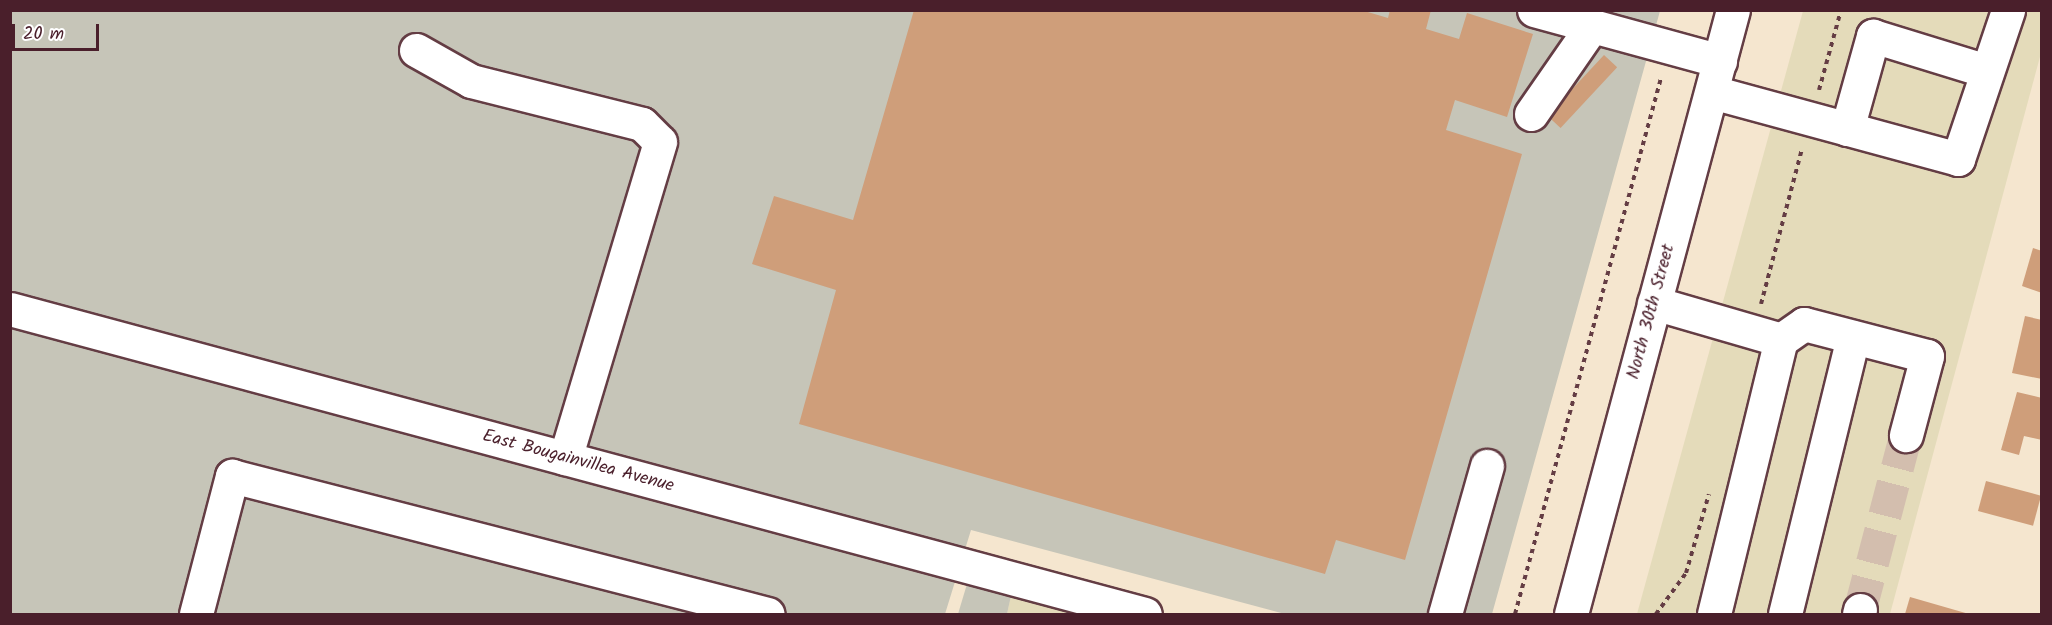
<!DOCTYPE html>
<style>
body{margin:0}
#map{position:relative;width:2052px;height:625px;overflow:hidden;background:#f5e6cf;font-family:Kalam,sans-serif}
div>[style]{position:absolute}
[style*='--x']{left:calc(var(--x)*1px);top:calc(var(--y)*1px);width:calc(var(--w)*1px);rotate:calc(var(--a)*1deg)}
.built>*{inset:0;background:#e4dbba}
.industrial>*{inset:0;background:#c6c5b8}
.building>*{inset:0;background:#cf9e7a;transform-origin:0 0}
.minor-tunnel>*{height:33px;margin-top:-16.5px;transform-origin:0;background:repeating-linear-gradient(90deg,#d3beae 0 33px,transparent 0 49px)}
.path>*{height:4px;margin-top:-2px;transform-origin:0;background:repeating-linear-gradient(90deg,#643d44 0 4.5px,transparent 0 9px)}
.roads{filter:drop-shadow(2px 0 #643d44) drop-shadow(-2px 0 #643d44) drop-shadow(0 2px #643d44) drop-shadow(0 -2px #643d44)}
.minor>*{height:33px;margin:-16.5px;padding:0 16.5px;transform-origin:16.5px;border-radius:16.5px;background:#fff}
.major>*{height:33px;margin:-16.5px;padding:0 16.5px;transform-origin:16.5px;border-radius:16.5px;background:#fff}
span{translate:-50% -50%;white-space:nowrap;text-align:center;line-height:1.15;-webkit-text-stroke:5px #fff;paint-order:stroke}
.street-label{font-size:18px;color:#4a1f2b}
.frame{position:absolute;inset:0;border:12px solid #4a1f2b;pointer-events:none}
.scale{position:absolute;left:12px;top:24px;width:87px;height:27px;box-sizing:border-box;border:3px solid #4a1f2b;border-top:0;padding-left:8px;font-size:18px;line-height:21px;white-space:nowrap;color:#4a1f2b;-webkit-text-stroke:4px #fff;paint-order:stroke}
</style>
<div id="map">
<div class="built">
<div style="clip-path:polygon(1803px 11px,2041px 11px,2041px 53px,1890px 614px,1637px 614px)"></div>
<div style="clip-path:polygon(1011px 596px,1079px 614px,1007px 614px)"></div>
</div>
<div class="industrial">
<div style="clip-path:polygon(10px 11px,1660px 11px,1492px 614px,1285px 614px,971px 530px,945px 614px,11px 614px)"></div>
<div style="clip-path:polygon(967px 584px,1011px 596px,1007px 614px,958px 614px)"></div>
</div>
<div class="building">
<div style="clip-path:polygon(914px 10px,1361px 10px,1388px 18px,1390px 10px,1431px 10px,1426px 29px,1459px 39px,1467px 13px,1533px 34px,1507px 117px,1455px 100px,1446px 130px,1522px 154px,1405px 560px,1336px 540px,1325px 574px,799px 424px,836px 290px,752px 264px,774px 196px,853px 220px)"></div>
<div style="left:1604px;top:55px;width:18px;height:83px;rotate:43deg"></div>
<div style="clip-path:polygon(2033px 248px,2042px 251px,2042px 293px,2022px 286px)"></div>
<div style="clip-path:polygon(2025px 316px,2042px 320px,2042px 379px,2012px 373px)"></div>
<div style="clip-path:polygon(2017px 392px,2042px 398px,2042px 440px,2024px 436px,2019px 455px,2001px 450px)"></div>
<div style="left:1986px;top:481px;width:57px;height:31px;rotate:15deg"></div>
<div style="clip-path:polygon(1910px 597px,1969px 614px,1905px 614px)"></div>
</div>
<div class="minor-tunnel">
<div style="--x:1860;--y:610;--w:181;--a:-75.3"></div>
</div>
<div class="path">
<div style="--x:1819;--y:90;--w:83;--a:-74.6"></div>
<div style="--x:1761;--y:304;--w:160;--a:-75.2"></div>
<div style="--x:1515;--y:614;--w:556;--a:-74.76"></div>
<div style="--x:1656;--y:614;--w:51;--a:-53.8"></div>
<div style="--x:1686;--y:573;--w:82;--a:-73.8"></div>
</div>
<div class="roads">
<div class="minor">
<div style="--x:1534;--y:10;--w:193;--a:15.3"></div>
<div style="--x:416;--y:50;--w:63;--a:29.4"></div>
<div style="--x:471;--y:81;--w:176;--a:14.1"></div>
<div style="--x:642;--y:124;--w:25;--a:45"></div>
<div style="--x:660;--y:142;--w:330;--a:106.7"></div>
<div style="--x:1712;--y:92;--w:255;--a:15.2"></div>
<div style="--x:1958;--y:159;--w:157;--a:-71.4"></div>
<div style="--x:1531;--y:114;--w:107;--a:-55.3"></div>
<div style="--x:1847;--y:129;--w:97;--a:-74.4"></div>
<div style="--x:1873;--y:36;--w:119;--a:17.1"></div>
<div style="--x:1654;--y:303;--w:132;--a:16.2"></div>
<div style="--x:10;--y:309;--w:1175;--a:15.04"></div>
<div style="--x:196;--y:614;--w:143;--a:-75.4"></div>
<div style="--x:232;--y:476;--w:553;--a:14.44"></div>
<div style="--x:1445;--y:614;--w:154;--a:-74.2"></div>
<div style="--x:1714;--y:614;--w:282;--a:-76.3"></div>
<div style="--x:1781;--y:340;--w:28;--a:-35"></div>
<div style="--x:1804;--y:324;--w:127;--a:14.6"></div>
<div style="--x:1927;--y:356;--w:82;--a:104.9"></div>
<div style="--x:1785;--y:614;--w:285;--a:-76.2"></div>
<div style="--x:1859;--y:614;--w:4;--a:-76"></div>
</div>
<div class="major">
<div style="--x:1571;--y:614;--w:625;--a:-74.99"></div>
</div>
</div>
<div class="street-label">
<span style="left:1652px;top:312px;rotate:-75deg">North 30th Street</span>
<span style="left:578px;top:462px;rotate:15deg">East Bougainvillea Avenue</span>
</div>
<div class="frame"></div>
<div class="scale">20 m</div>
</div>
